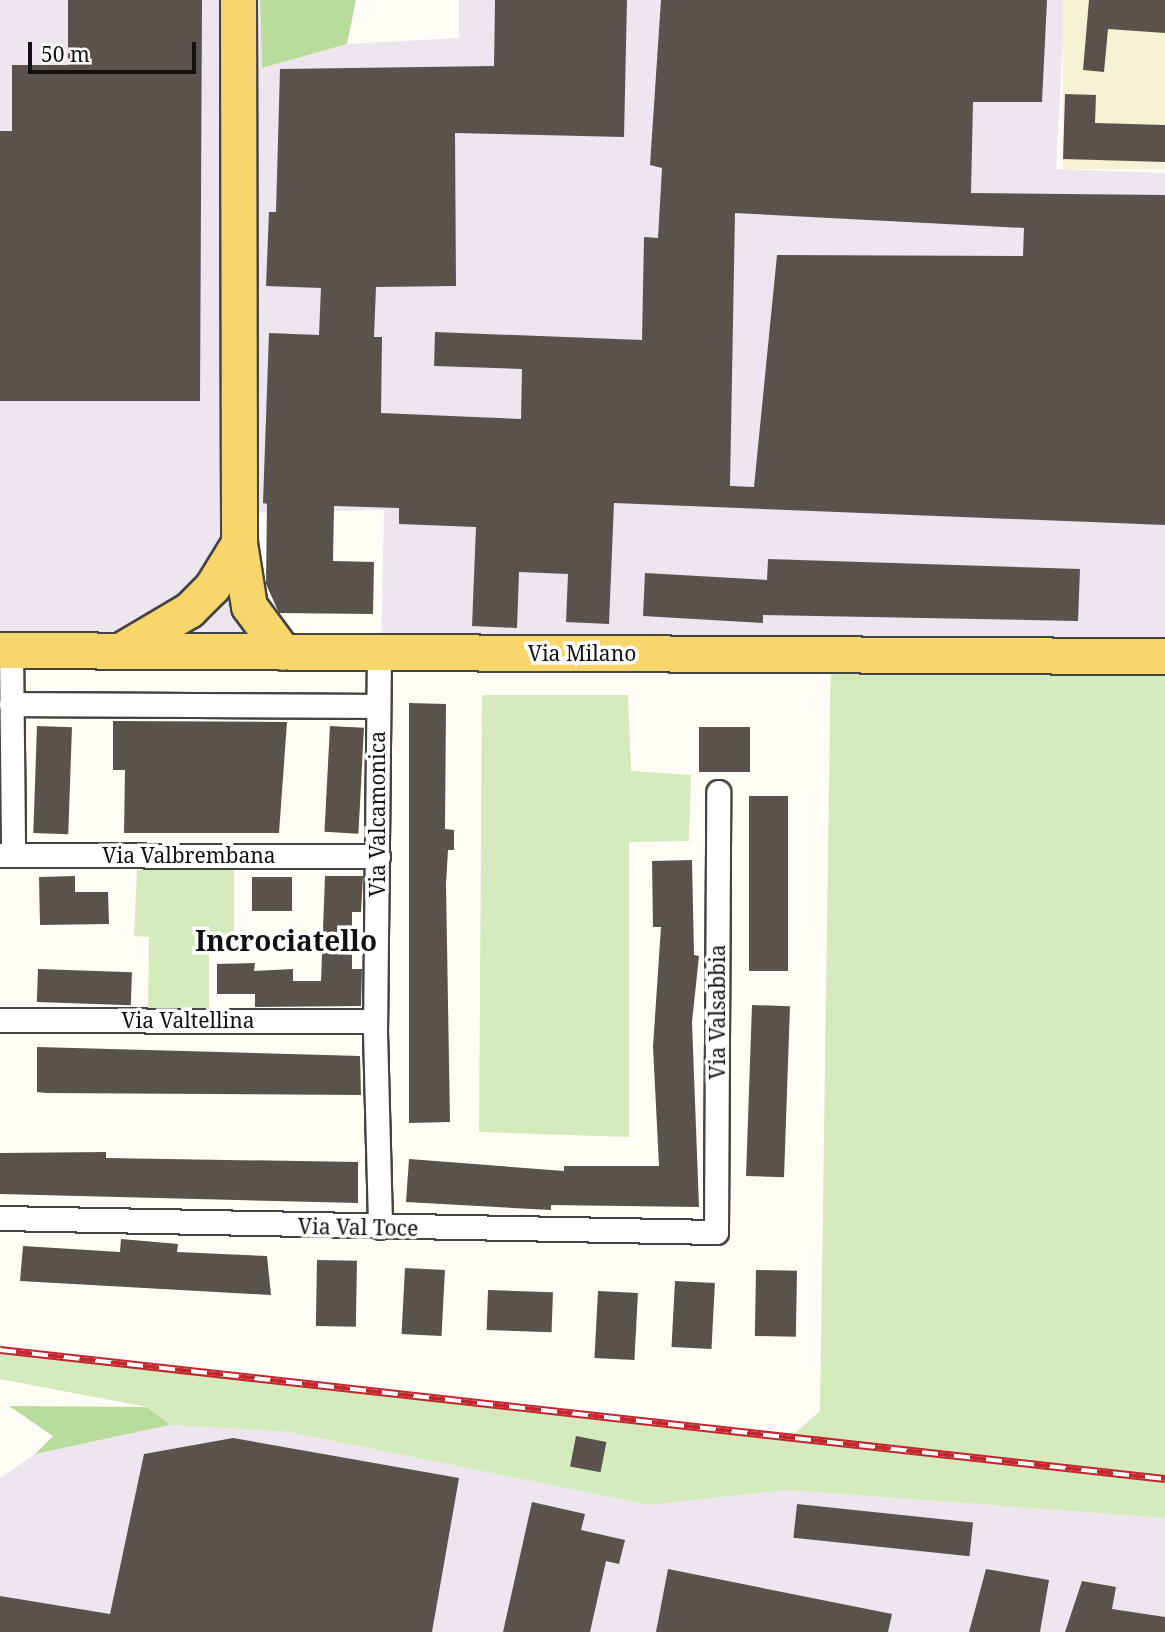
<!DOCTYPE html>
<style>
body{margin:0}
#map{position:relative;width:1165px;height:1632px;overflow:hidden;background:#fffdf5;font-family:"Noto Serif",serif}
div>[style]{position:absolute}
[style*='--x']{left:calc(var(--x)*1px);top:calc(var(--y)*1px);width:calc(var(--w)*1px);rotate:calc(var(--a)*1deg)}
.industrial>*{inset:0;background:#eee6ef}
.farmland>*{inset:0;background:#f6f3d4;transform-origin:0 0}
.green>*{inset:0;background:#d5ebbd}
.forest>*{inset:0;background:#b9dc9c}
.building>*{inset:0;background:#5a524d;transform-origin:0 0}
.roads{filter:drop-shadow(2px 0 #444) drop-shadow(-2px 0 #444) drop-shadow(0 2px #444) drop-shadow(0 -2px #444)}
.street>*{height:23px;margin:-11.5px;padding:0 11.5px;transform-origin:11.5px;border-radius:11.5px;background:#fff}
.primary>*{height:35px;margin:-17.5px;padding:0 17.5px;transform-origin:17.5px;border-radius:17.5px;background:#f9d66b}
.rail>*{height:8px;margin-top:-4px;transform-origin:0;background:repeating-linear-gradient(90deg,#fff 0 16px,#c4262e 0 32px);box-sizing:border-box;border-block:2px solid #c4262e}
span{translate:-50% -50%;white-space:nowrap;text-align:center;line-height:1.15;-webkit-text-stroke:7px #fff;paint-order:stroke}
.street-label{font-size:21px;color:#111}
.district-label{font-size:28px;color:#111;font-weight:700}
.scale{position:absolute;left:28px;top:42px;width:168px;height:32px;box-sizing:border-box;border:4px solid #111;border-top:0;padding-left:9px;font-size:21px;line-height:24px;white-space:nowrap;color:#111;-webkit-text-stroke:5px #fff;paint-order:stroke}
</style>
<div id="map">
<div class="industrial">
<div style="clip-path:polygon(0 0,260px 0,262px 68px,347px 44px,459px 38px,459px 0,1065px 0,1056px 169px,1165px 173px,1165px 648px,381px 652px,384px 510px,238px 513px,244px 650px,0 647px)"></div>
<div style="clip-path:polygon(170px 1425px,290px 1432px,649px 1505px,787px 1490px,1165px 1518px,1165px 1632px,0 1632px,0 1478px,35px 1454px)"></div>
</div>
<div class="farmland">
<div style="left:1063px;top:0;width:102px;height:169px"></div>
</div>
<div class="green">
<div style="clip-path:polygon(831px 648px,1165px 648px,1165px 1518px,787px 1490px,649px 1505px,290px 1432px,170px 1425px,147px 1407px,0 1379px,0 1350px,787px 1440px,820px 1411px)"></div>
<div style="clip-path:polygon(482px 695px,628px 695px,631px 771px,691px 775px,689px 841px,629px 842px,629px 1137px,479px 1132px)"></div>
<div style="clip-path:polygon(137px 870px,234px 870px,234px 938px,209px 940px,209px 1011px,148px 1011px,149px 937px,134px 936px)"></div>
</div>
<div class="forest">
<div style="clip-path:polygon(260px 0,356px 0,347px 44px,262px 68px)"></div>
<div style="clip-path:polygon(9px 1406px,147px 1407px,170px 1425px,35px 1454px,53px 1436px)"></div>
</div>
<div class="building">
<div style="clip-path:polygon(68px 0,202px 0,200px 401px,0 401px,0 131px,12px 131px,12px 65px,68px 65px)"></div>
<div style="clip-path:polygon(evenodd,495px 0,627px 0,624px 137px,455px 133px,456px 286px,376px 287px,374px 337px,382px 337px,381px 413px,521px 419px,522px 369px,434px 366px,435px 332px,642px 340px,644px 237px,658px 238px,662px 168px,650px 165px,661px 0,1047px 0,1042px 102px,973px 102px,971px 193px,1165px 195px,1165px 525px,614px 503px,609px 624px,566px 622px,568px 574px,519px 572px,517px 628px,472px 626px,476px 527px,399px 524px,399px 508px,334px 506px,333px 561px,374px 562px,373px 614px,279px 613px,266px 584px,267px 504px,263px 503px,269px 333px,319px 335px,321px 288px,266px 286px,269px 212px,276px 212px,280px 69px,494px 66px,495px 0,735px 213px,1024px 228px,1023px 256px,777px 255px,754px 487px,730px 486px,735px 213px)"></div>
<div style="clip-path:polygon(1089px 0,1165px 0,1165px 33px,1108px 29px,1104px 72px,1083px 70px)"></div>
<div style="clip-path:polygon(1065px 94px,1096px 95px,1095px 123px,1165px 125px,1165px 162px,1063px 159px)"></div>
<div style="clip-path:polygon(768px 559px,1080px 569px,1078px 621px,763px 615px,763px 623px,643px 616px,645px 573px,767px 580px)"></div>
<div style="clip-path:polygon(409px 703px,446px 704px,445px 829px,454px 830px,454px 850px,448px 850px,446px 884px,450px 1122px,409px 1123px)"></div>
<div style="clip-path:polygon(113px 721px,287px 722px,279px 833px,124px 833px,125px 770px,113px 770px)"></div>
<div style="left:37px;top:726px;width:35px;height:107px;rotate:2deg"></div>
<div style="left:330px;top:726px;width:34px;height:106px;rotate:3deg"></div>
<div style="left:699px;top:727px;width:51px;height:45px"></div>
<div style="left:749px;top:796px;width:39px;height:175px"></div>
<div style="clip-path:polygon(692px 860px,694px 955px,699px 956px,692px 1022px,699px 1207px,551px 1205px,551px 1210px,406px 1202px,409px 1159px,564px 1171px,564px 1166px,659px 1166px,653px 1047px,661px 927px,653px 927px,652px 861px)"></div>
<div style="clip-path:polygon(75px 876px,75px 892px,108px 892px,109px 924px,40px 925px,39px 877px)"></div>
<div style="clip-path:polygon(325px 876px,363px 876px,361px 912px,352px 912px,352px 969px,362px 969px,361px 1006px,255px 1007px,255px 994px,217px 994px,217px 964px,255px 963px,254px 971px,293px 969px,293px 981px,321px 981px)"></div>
<div style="left:252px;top:877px;width:40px;height:34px"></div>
<div style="left:38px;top:969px;width:94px;height:33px;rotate:2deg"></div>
<div style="left:752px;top:1005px;width:38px;height:171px;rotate:2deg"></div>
<div style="clip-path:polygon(37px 1047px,360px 1056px,361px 1095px,46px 1093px,37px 1092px)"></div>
<div style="clip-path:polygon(106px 1152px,106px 1158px,358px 1162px,358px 1203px,0 1194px,0 1153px)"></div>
<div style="clip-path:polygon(121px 1239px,178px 1244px,177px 1252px,267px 1256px,271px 1295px,20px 1281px,23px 1246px,120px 1252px)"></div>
<div style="left:317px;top:1260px;width:40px;height:66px;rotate:1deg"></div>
<div style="left:405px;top:1268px;width:40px;height:66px;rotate:3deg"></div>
<div style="left:756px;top:1270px;width:41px;height:66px;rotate:1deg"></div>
<div style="left:675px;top:1281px;width:40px;height:66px;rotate:3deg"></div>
<div style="left:488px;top:1290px;width:65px;height:40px;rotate:2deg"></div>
<div style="left:598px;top:1291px;width:40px;height:67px;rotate:3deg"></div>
<div style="left:576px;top:1436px;width:31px;height:31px;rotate:11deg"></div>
<div style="clip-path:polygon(233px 1438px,459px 1478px,432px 1632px,0 1632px,0 1596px,110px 1614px,144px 1454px)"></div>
<div style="clip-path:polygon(532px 1502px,585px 1514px,581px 1530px,625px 1540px,619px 1564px,606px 1561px,590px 1632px,503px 1632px)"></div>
<div style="left:797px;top:1504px;width:177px;height:34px;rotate:6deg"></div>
<div style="clip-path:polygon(668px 1569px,892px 1614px,888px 1632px,656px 1632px)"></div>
<div style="clip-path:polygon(986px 1569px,1049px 1580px,1040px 1632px,969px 1632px)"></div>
<div style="clip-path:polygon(1082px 1581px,1116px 1587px,1112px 1609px,1165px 1617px,1165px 1632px,1065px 1632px)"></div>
</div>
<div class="roads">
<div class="street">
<div style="--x:11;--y:650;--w:205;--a:89.4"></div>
<div style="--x:379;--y:652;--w:380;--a:90.6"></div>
<div style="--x:375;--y:1032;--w:195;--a:88.5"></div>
<div style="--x:11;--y:704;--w:366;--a:0.3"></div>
<div style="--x:0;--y:855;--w:378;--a:0.2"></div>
<div style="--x:0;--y:1020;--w:375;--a:0.2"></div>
<div style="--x:0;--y:1218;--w:716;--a:1.12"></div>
<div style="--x:716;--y:1232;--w:440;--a:-89.7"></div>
</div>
<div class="primary">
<div style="--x:238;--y:0;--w:543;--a:89.89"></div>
<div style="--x:239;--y:543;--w:64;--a:81"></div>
<div style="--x:249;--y:606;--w:57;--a:53.5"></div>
<div style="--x:123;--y:649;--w:77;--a:-30.6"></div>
<div style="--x:189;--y:610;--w:33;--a:-45"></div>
<div style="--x:212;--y:587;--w:52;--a:-58.5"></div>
<div style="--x:0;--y:650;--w:1165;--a:0.3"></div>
</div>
</div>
<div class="rail">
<div style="--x:0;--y:1350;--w:1172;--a:6.32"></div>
</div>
<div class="street-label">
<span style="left:582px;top:653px">Via Milano</span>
<span style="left:377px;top:814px;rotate:-90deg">Via Valcamonica</span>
<span style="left:189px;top:855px">Via Valbrembana</span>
<span style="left:717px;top:1012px;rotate:-90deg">Via Valsabbia</span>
<span style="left:188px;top:1020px">Via Valtellina</span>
<span style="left:358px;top:1227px;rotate:1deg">Via Val Toce</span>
</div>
<div class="district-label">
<span style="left:286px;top:940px">Incrociatello</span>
</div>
<div class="scale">50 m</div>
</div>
